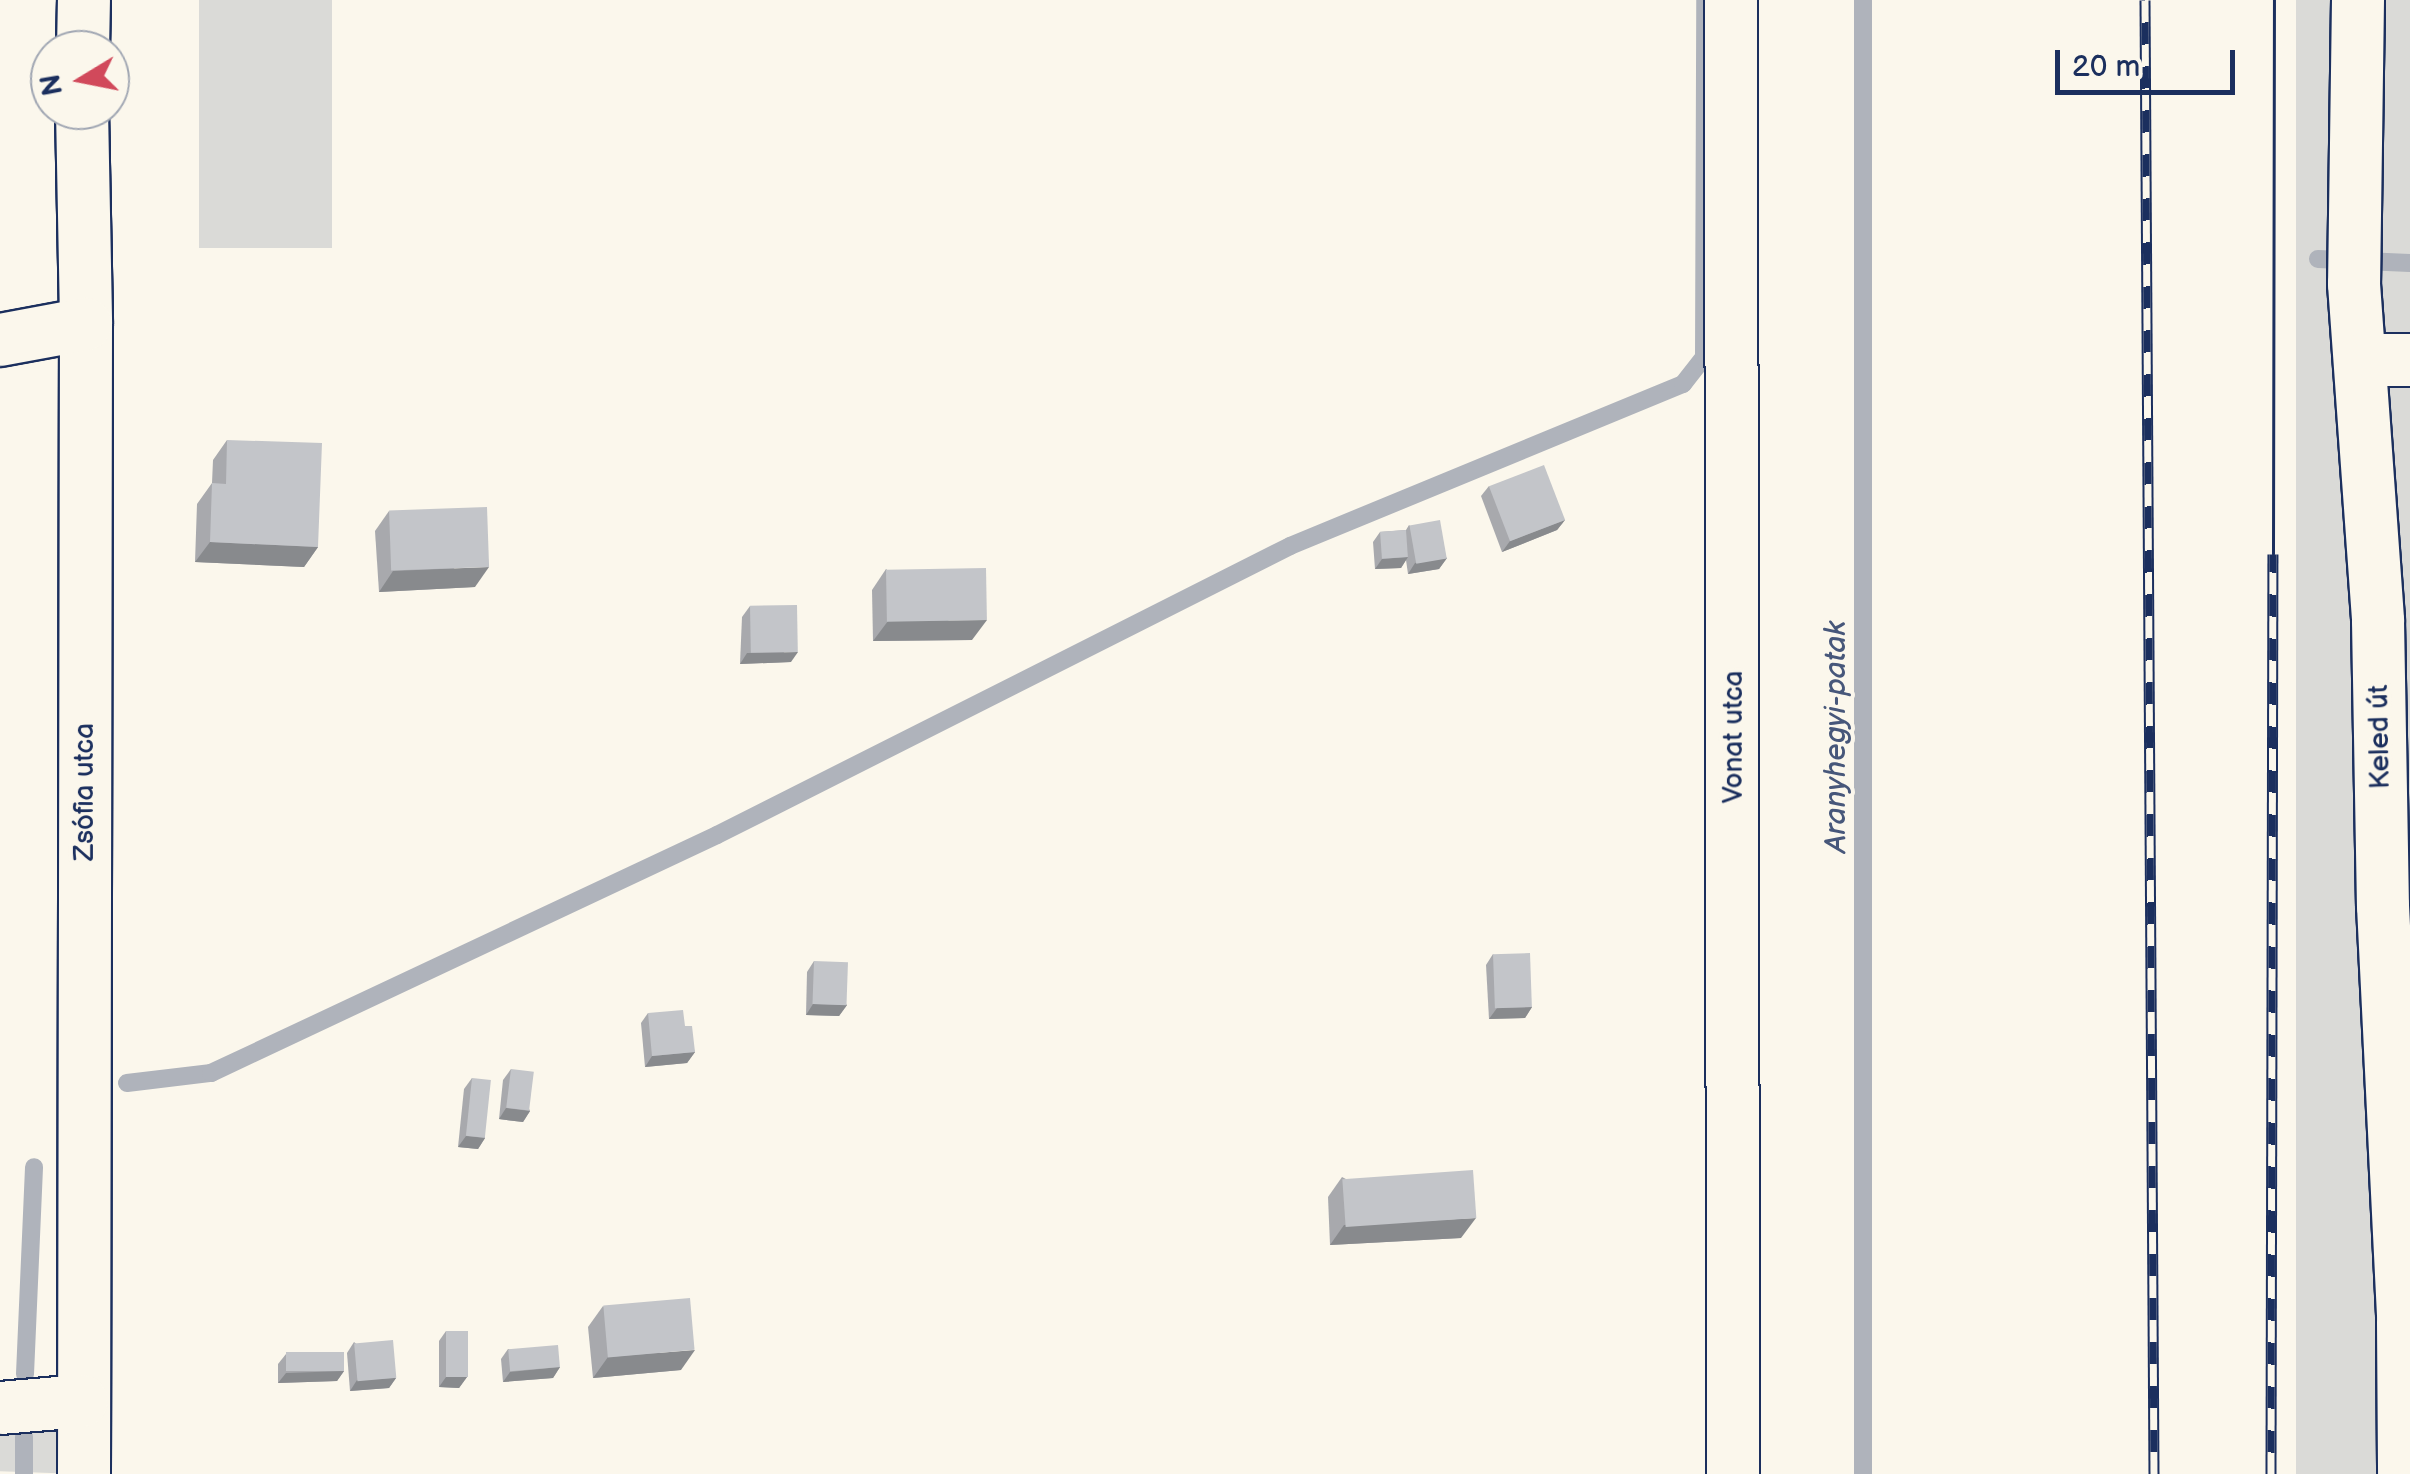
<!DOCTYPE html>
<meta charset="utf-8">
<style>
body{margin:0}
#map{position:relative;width:2410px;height:1474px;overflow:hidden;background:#fbf7ec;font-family:"Balsamiq Sans",sans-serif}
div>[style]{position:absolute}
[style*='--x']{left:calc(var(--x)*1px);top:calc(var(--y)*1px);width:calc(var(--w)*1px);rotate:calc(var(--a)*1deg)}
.green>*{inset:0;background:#dadad7;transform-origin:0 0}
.stream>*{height:18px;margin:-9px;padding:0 9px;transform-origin:9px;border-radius:9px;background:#afb3bb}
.roads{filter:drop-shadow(2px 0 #1b2f5e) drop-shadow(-2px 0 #1b2f5e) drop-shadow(0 2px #1b2f5e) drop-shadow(0 -2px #1b2f5e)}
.street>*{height:52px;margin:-26px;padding:0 26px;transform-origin:26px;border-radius:26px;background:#fbf7ec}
.tram>*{height:2.5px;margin:-1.25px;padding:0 1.25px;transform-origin:1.25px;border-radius:1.25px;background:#1b2f5e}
.rail>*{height:11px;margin-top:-5.5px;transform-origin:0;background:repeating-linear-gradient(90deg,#fbf7ec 0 22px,#1b2f5e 0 44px);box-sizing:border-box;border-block:2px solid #1b2f5e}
.wall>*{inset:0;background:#a8a9ad}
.shaded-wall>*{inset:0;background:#888a8d}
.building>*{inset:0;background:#c3c5c9;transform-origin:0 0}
span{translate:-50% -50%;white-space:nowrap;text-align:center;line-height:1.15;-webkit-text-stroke:8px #fbf7ec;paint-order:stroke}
.street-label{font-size:28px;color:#1b2f5e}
.water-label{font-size:30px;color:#47577a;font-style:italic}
.north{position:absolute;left:30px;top:30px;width:100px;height:100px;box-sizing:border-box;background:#fbf7ec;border:2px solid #a1a7b3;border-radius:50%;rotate:260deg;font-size:28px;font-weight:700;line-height:40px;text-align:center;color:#1b2f5e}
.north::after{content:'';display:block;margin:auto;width:35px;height:45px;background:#d1495b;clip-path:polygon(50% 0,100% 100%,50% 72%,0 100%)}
.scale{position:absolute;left:2055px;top:50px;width:180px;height:45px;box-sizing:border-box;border:5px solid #1b2f5e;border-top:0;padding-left:12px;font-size:30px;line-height:35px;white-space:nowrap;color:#1b2f5e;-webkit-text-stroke:8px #fbf7ec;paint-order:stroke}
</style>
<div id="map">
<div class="green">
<div style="left:199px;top:0;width:133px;height:248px"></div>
<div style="left:2296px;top:0;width:114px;height:1474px"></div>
<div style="left:82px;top:1401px;width:73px;height:82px;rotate:92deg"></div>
</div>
<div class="stream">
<div style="--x:2318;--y:259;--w:92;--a:2.5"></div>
<div style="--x:127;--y:1083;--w:85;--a:-6.8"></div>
<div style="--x:211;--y:1073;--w:559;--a:-25.19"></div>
<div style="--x:717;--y:835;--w:642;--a:-26.76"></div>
<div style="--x:1290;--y:546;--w:425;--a:-22.4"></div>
<div style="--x:1683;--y:384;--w:34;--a:-52"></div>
<div style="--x:1704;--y:357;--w:357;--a:-89.8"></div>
<div style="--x:25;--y:1374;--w:207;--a:-87.5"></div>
<div style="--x:24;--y:1437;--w:37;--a:90"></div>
<div style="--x:1863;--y:1474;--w:1474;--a:-90"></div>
</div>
<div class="roads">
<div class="street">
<div style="--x:1731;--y:0;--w:1474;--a:89.92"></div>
<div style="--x:2358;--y:0;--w:284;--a:90.8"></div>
<div style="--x:2354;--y:284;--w:338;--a:85.9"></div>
<div style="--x:2378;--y:621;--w:285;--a:89"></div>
<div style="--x:2383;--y:906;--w:416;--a:87.2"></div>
<div style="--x:2403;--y:1322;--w:152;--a:89.6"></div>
<div style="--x:83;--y:50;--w:50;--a:-88.9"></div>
<div style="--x:82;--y:110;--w:214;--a:88.9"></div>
<div style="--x:86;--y:324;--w:1150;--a:90.1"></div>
<div style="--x:0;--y:340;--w:87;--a:-10.5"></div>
<div style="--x:2362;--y:360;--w:48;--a:0"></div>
<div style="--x:0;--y:1408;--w:82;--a:-4.9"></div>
</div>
</div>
<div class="tram">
<div style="--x:2273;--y:554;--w:554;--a:-89.9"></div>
</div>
<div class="rail">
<div style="--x:2145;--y:0;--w:1474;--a:89.65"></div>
<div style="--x:2271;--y:1474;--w:920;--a:-89.88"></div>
</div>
<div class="wall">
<div style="clip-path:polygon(227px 440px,318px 547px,304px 567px,195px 562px,197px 504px,212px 483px,213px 460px)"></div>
<div style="clip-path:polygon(1489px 486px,1565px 520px,1557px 530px,1502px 552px,1481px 496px)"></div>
<div style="clip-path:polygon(389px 511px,475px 587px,379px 592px,375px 531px)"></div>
<div style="clip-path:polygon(1409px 525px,1447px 558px,1439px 569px,1408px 574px,1406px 560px,1401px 568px,1375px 569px,1373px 542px,1380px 532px,1406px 530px)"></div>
<div style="clip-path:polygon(886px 569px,972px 640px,873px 641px,872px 590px)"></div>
<div style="clip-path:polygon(750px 606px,791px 662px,740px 664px,742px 617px)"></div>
<div style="clip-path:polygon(1493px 954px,1532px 1007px,1525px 1018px,1489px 1019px,1486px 965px)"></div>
<div style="clip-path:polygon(814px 961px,847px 1005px,839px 1016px,806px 1015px,807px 972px)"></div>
<div style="clip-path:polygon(648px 1013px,685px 1026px,695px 1052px,687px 1063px,645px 1067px,641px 1023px)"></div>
<div style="clip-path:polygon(511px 1069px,530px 1111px,523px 1122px,499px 1119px,503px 1080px)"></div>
<div style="clip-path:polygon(472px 1078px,485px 1138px,478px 1149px,458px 1147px,464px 1089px)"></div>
<div style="clip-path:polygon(1342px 1177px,1461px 1238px,1330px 1245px,1328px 1197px)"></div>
<div style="clip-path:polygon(603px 1306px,681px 1370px,593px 1378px,588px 1327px)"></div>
<div style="clip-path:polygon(446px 1331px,467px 1377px,459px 1388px,439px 1387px,439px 1341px)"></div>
<div style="clip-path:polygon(354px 1342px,396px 1378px,389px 1388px,350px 1391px,347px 1353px)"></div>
<div style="clip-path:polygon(508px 1349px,560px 1367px,553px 1378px,503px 1382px,501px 1359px)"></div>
<div style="clip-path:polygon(286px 1354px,344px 1371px,337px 1381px,278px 1383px,278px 1364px)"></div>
</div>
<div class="shaded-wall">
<div style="clip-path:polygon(1565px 520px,1557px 530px,1502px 552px,1510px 541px)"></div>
<div style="clip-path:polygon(210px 542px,318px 547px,304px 567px,195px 562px)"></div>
<div style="clip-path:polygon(1408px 557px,1401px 568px,1375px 569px,1382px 559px)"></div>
<div style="clip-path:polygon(1447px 558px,1439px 569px,1408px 574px,1415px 563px)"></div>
<div style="clip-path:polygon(489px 567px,475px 587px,379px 592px,393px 571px)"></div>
<div style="clip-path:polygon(987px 620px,972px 640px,873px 641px,888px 621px)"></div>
<div style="clip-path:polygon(798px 652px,791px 662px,740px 664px,747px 653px)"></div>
<div style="clip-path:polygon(813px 1004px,847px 1005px,839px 1016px,806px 1015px)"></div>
<div style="clip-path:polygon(1532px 1007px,1525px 1018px,1489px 1019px,1497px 1008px)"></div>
<div style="clip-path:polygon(695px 1052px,687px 1063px,645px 1067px,652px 1056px)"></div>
<div style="clip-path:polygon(506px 1108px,530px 1111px,523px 1122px,499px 1119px)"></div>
<div style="clip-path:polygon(466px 1136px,485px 1138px,478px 1149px,458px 1147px)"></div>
<div style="clip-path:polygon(1476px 1218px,1461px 1238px,1330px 1245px,1344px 1225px)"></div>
<div style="clip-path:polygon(695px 1350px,681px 1370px,593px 1378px,608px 1357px)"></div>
<div style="clip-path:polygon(560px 1367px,553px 1378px,503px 1382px,510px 1372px)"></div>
<div style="clip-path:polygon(344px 1371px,337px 1381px,278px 1383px,286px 1373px)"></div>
<div style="clip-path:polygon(446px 1377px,467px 1377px,459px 1388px,439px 1387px)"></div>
<div style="clip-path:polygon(396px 1378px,389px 1388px,350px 1391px,357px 1380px)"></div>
</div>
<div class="building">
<div style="clip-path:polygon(227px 440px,322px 443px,318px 547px,210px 542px,212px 483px,226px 484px)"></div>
<div style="left:1544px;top:465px;width:59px;height:59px;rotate:69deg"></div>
<div style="left:487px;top:507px;width:60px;height:98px;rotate:88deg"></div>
<div style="left:1440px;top:520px;width:39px;height:31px;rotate:80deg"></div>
<div style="left:1406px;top:530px;width:27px;height:26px;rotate:86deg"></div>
<div style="left:986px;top:568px;width:52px;height:100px;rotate:89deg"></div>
<div style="left:797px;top:605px;width:47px;height:47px;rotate:89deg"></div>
<div style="left:1530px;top:953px;width:54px;height:37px;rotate:88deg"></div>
<div style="left:814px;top:961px;width:34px;height:43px;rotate:2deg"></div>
<div style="clip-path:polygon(683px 1010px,685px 1026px,692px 1026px,695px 1052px,652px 1056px,648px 1013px)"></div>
<div style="left:511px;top:1069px;width:23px;height:39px;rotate:7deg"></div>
<div style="left:472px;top:1078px;width:19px;height:58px;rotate:6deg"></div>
<div style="left:1473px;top:1170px;width:48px;height:131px;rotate:86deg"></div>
<div style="left:690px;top:1298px;width:52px;height:87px;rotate:85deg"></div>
<div style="left:446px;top:1331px;width:22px;height:46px"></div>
<div style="left:393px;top:1340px;width:38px;height:39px;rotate:85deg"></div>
<div style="left:558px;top:1345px;width:22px;height:50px;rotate:85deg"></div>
<div style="left:344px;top:1352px;width:19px;height:58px;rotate:90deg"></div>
</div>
<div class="street-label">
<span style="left:1734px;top:737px;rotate:-90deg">Vonat utca</span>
<span style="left:2380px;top:737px;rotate:-91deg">Keled út</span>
<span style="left:85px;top:792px;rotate:-90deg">Zsófia utca</span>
</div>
<div class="water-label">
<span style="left:1836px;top:737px;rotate:-90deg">Aranyhegyi-patak</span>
</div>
<div class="north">N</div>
<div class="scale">20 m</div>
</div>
